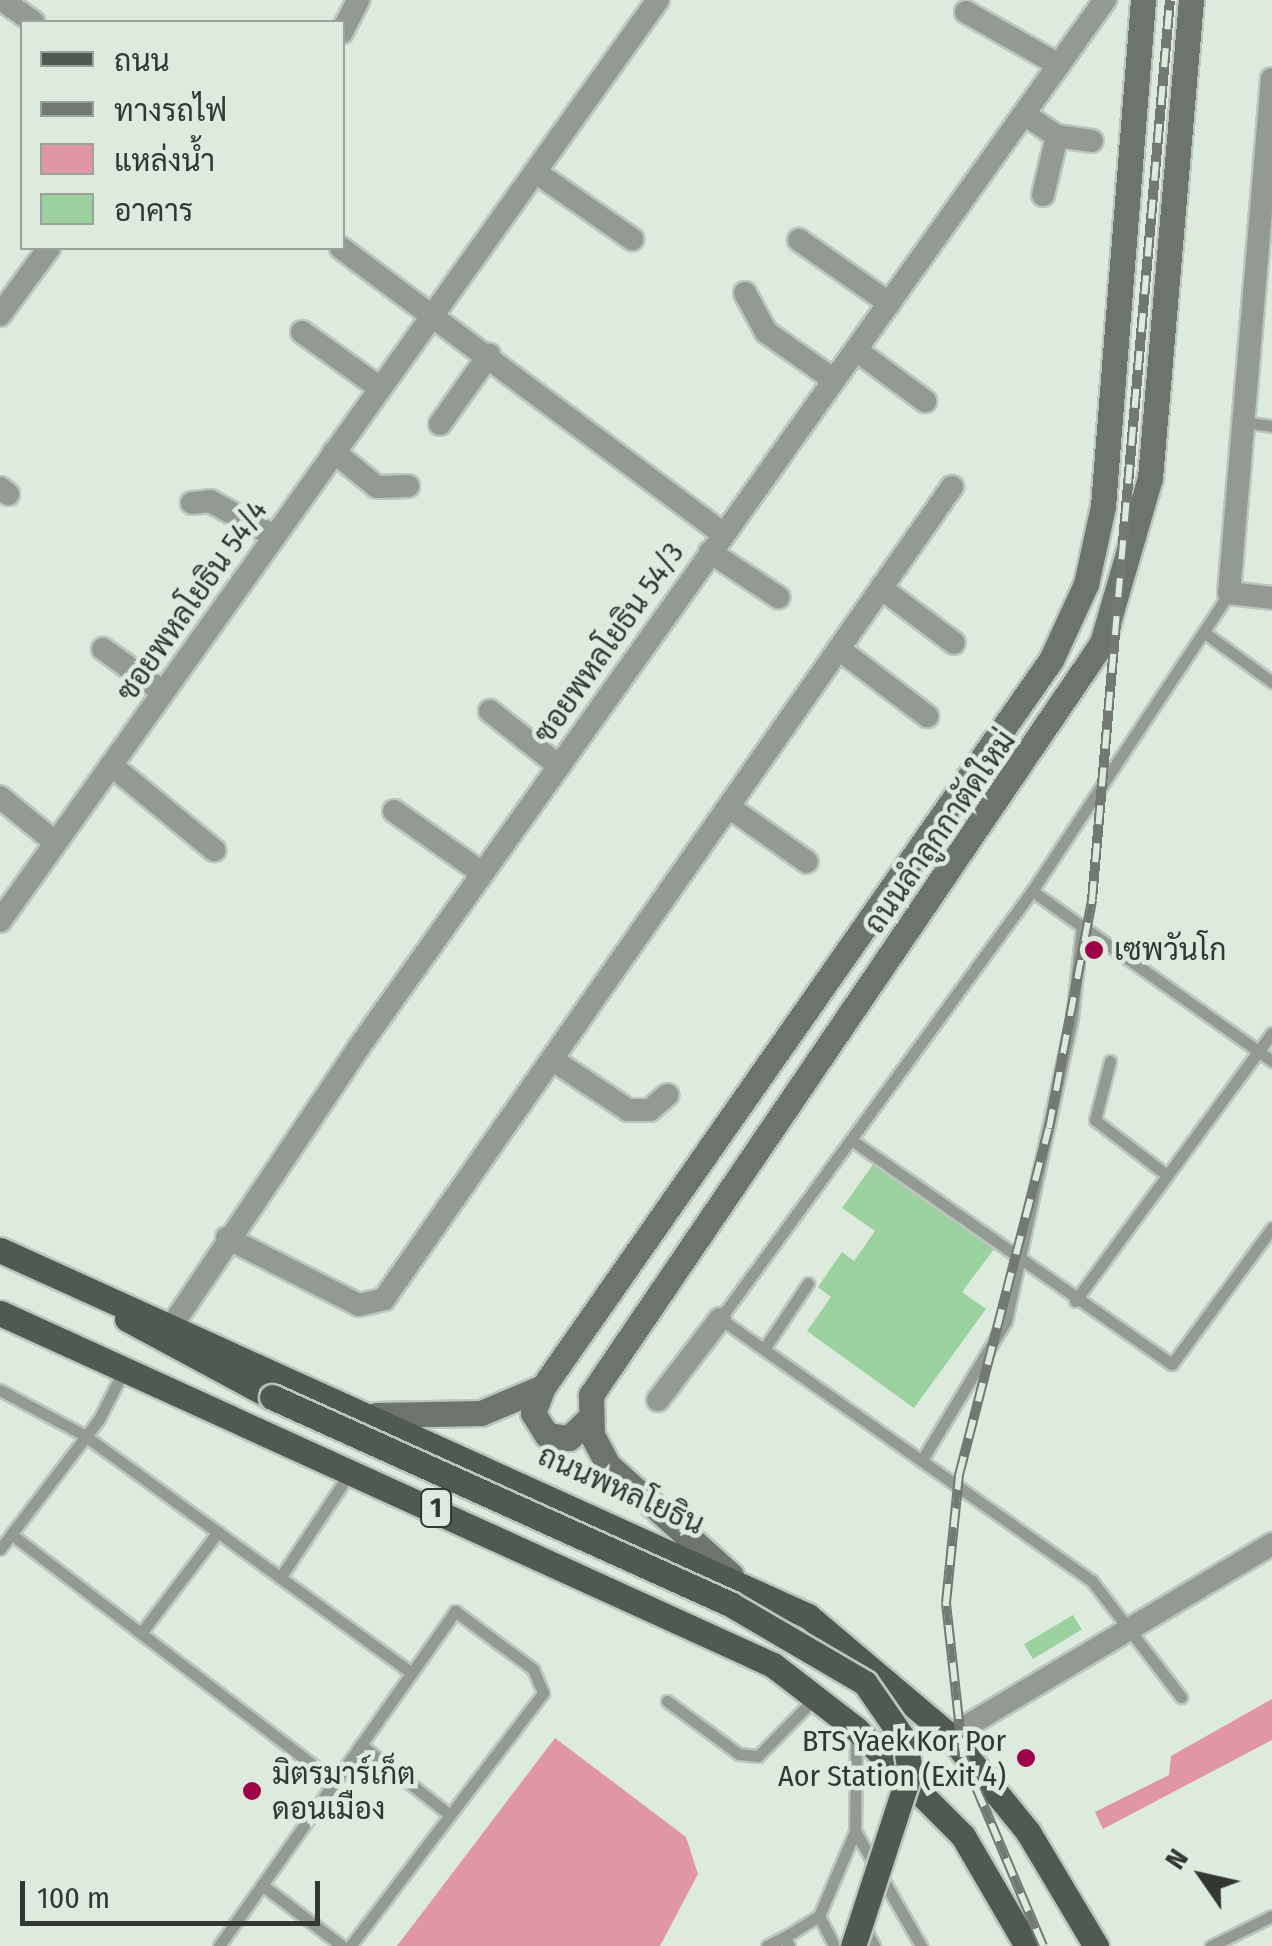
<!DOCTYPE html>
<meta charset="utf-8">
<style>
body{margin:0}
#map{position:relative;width:1272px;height:1946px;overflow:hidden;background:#ddebde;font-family:"Fira Sans Condensed",Sarabun,sans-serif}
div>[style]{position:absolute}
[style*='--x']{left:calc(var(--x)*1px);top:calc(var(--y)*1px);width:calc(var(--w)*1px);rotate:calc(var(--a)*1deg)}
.water>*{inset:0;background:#e096a6}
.building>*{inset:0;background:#9bd19e;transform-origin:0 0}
.roads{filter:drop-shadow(2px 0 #bbc7bc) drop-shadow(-2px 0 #bbc7bc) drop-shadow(0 2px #bbc7bc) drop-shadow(0 -2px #bbc7bc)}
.lane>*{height:11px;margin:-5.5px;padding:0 5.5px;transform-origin:5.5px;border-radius:5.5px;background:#939993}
.street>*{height:22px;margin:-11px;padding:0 11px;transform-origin:11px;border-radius:11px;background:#939993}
.secondary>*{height:25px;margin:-12.5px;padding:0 12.5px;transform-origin:12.5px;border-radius:12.5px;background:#6c746c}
.primary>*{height:25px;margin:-12.5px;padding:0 12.5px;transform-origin:12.5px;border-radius:12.5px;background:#505a50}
.rail>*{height:10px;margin-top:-5px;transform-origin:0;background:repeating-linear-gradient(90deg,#ddebde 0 19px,#717971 0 38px);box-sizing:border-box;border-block:2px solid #717971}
.bridges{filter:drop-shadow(2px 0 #bbc7bc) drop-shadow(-2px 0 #bbc7bc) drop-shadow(0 2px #bbc7bc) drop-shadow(0 -2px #bbc7bc)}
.primary-bridge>*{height:25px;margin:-12.5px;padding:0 12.5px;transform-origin:12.5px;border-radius:12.5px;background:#505a50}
.dots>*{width:28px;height:28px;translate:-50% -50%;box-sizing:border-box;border:5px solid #ddebde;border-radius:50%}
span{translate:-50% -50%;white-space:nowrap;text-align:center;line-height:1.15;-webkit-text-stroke:9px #ddebde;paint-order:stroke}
.shield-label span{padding:2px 8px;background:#ddebde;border:2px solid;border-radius:8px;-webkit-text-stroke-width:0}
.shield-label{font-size:28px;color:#323732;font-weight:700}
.street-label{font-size:30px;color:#323732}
.poi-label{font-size:30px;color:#323732}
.left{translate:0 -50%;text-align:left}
.right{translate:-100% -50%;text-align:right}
.legend{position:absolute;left:20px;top:20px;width:325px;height:230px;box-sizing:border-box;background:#ddebde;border:2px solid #99a399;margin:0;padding:12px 18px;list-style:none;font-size:30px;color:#323732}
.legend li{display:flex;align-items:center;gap:20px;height:50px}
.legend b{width:50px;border:2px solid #99a399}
.north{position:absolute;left:1152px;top:1826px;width:100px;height:100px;-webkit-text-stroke:8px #ddebde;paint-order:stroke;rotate:304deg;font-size:28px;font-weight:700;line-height:40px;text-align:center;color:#323732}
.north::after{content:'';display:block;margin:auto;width:35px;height:45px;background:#323732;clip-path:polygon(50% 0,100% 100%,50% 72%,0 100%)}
.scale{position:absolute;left:20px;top:1881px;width:300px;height:45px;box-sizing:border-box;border:5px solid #323732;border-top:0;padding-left:12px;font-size:30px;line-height:35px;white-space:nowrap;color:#323732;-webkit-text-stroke:8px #ddebde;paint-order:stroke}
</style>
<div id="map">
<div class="water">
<div style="clip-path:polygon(1272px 1699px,1272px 1740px,1103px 1829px,1095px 1812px,1169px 1775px,1171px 1756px)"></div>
<div style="clip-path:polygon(555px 1738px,686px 1837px,698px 1874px,660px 1946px,397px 1946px)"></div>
</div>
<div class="building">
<div style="clip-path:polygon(877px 1159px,997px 1245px,962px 1292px,986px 1309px,914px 1408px,807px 1331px,831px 1297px,818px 1287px,842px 1252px,854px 1261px,875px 1231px,842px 1208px)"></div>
<div style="left:1073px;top:1615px;width:17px;height:57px;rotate:59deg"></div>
</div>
<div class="roads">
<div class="lane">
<div style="--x:1241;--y:422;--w:31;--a:7"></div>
<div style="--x:1205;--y:633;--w:83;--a:36.2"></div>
<div style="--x:1032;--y:891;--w:294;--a:35.3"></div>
<div style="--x:1110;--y:1061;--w:61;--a:104.3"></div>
<div style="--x:1095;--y:1120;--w:91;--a:37.4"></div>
<div style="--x:853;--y:1141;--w:389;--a:35"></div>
<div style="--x:1172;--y:1364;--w:169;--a:-53.7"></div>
<div style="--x:1075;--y:1301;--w:333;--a:-53.7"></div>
<div style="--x:764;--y:1349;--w:79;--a:-56.3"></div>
<div style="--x:0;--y:1390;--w:95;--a:28.2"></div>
<div style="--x:84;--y:1435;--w:405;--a:36"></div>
<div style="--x:922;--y:1460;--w:162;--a:-58.9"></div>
<div style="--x:1006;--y:1321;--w:310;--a:-77.7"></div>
<div style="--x:1072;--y:1018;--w:93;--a:-83.8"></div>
<div style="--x:11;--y:1534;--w:408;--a:37.4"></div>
<div style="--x:0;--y:1549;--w:163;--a:-52.7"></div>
<div style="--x:99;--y:1419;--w:55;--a:-63"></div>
<div style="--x:280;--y:1578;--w:125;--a:-56.4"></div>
<div style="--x:141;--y:1633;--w:127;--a:-52.7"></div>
<div style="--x:1181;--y:1697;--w:146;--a:-127.5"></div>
<div style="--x:1092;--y:1581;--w:455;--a:-144.8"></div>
<div style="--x:720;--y:1319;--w:530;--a:-53.91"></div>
<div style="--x:1032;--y:891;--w:357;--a:-56.5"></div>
<div style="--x:667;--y:1701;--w:89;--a:36.4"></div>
<div style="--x:739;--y:1754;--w:19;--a:6"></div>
<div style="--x:758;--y:1756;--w:80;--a:-45.5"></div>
<div style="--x:361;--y:1745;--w:113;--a:38.2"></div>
<div style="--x:855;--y:1831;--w:133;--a:60.1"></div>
<div style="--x:262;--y:1885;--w:101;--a:37.3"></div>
<div style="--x:819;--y:1916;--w:34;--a:63"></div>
<div style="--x:862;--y:1923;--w:26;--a:62"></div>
<div style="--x:219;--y:1946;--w:410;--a:-54.8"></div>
<div style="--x:455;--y:1611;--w:97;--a:36.6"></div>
<div style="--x:533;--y:1669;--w:26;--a:67"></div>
<div style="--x:543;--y:1693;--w:318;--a:127.3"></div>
<div style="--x:767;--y:1946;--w:20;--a:-27"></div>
<div style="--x:789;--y:1946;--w:10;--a:-114"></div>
<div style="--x:785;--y:1937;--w:40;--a:-32"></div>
<div style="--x:819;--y:1916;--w:92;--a:-67"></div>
<div style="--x:855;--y:1831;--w:99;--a:-89.4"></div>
<div style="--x:1211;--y:1946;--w:68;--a:-26.2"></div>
</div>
<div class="street">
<div style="--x:2;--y:0;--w:38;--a:35"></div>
<div style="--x:966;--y:12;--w:107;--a:29.7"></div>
<div style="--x:342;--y:32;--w:36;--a:-63"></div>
<div style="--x:1272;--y:79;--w:516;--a:94.78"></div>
<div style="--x:1229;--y:593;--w:43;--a:6.6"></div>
<div style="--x:1024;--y:114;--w:40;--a:34"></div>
<div style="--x:1057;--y:136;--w:35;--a:8"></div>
<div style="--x:537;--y:173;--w:116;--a:34.8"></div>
<div style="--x:1043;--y:195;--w:61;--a:-76.7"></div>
<div style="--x:799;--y:240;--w:110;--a:35"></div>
<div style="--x:341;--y:248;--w:478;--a:36.8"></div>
<div style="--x:745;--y:293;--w:44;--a:61.7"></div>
<div style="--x:766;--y:332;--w:83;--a:35.2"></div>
<div style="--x:0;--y:315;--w:83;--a:-53.8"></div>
<div style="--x:302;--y:332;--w:96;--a:35.7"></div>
<div style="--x:856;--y:350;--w:86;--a:36.5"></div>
<div style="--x:440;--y:424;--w:85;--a:-54.6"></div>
<div style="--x:334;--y:452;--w:55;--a:39.1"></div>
<div style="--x:377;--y:487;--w:31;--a:-2"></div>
<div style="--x:0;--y:488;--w:10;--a:37"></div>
<div style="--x:192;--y:503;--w:18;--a:-6"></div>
<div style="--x:210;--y:501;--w:73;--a:28.7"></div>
<div style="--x:710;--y:552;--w:82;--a:33.5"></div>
<div style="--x:881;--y:588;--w:91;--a:37"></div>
<div style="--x:103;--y:649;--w:74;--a:35.6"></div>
<div style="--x:839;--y:649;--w:111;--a:37.3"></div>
<div style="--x:490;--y:711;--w:88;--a:38.6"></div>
<div style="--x:111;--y:765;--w:134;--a:39.5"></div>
<div style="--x:0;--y:797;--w:72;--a:39.4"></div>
<div style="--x:729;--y:807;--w:95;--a:35.2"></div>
<div style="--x:394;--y:811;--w:108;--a:35.2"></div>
<div style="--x:0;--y:921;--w:1132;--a:-54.46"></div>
<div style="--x:553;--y:1060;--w:90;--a:33.7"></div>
<div style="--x:628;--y:1110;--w:22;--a:0"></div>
<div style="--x:650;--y:1110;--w:23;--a:-41"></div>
<div style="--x:227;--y:1238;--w:148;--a:26.9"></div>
<div style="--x:359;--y:1305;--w:26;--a:-13"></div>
<div style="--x:384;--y:1299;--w:991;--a:-55.03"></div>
<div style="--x:171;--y:1327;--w:337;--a:-56.1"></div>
<div style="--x:359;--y:1047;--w:1286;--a:-54.53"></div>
<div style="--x:658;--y:1400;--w:102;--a:-52.6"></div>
<div style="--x:950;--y:1736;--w:375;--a:-30.8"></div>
</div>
<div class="secondary">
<div style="--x:543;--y:1387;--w:28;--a:111"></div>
<div style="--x:533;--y:1413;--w:26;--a:58"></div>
<div style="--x:547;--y:1435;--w:22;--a:8"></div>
<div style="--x:569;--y:1438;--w:28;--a:-44"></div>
<div style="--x:376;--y:1415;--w:105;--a:-1.1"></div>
<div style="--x:481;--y:1413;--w:67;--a:-22.8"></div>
<div style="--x:543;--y:1387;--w:887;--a:-55.06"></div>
<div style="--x:1051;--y:660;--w:84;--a:-65.3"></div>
<div style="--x:1086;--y:584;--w:80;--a:-77.7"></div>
<div style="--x:1103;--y:506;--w:508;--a:-85.48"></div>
<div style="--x:731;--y:1575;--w:165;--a:-138.2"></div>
<div style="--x:608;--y:1465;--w:34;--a:-118"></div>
<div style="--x:592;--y:1435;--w:40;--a:-91.4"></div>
<div style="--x:591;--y:1395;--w:909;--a:-55.8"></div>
<div style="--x:1102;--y:643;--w:172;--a:-73.8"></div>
<div style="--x:1150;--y:478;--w:480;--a:-85.1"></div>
</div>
<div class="primary">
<div style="--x:0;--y:1250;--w:887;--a:24.37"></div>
<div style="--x:808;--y:1616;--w:186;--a:40.2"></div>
<div style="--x:950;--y:1736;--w:124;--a:50.9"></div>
<div style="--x:1028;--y:1832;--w:133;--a:59.2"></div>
<div style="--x:0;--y:1313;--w:849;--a:24.48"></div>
<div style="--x:773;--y:1665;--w:105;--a:37.6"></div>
<div style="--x:856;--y:1729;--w:151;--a:45"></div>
<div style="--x:963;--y:1836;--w:127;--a:59.8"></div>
<div style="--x:127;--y:1319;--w:165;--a:28.3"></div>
</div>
</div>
<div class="rail">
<div style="--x:1043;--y:1946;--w:205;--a:-112.9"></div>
<div style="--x:963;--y:1757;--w:155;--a:-96.3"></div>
<div style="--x:946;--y:1603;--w:129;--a:-84.2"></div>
<div style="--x:959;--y:1475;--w:358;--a:-75.5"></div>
<div style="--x:1049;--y:1128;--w:232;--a:-79.3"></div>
<div style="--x:1092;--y:900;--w:903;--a:-85.05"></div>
</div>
<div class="bridges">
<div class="primary-bridge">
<div style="--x:272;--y:1397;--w:503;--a:24.32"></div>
<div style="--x:730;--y:1604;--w:156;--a:30.3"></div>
<div style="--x:865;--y:1683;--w:70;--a:55.4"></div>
<div style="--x:905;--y:1741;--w:30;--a:81"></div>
<div style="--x:910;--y:1771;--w:184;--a:108"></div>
</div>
</div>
<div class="dots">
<div style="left:1094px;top:950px;background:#9e0247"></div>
<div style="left:1026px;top:1758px;background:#9e0247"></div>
<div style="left:252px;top:1791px;background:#9e0247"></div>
</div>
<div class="shield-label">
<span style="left:436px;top:1508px">1</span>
</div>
<div class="street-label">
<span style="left:192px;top:601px;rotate:-55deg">ซอยพหลโยธิน 54/4</span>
<span style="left:609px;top:643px;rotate:-55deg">ซอยพหลโยธิน 54/3</span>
<span style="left:940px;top:832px;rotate:-55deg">ถนนลำลูกกาตัดใหม่</span>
<span style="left:621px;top:1490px;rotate:24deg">ถนนพหลโยธิน</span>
</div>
<div class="poi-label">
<span class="left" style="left:1114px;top:950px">เซพวันโก</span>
<span class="right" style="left:1006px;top:1758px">BTS Yaek Kor Por<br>Aor Station (Exit 4)</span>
<span class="left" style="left:272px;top:1791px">มิตรมาร์เก็ต<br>ดอนเมือง</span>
</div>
<ul class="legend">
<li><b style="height:12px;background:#505a50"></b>ถนน</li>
<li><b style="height:12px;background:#717971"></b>ทางรถไฟ</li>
<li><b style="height:28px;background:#e096a6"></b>แหล่งน้ำ</li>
<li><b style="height:28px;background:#9bd19e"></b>อาคาร</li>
</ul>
<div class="north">N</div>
<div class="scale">100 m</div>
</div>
